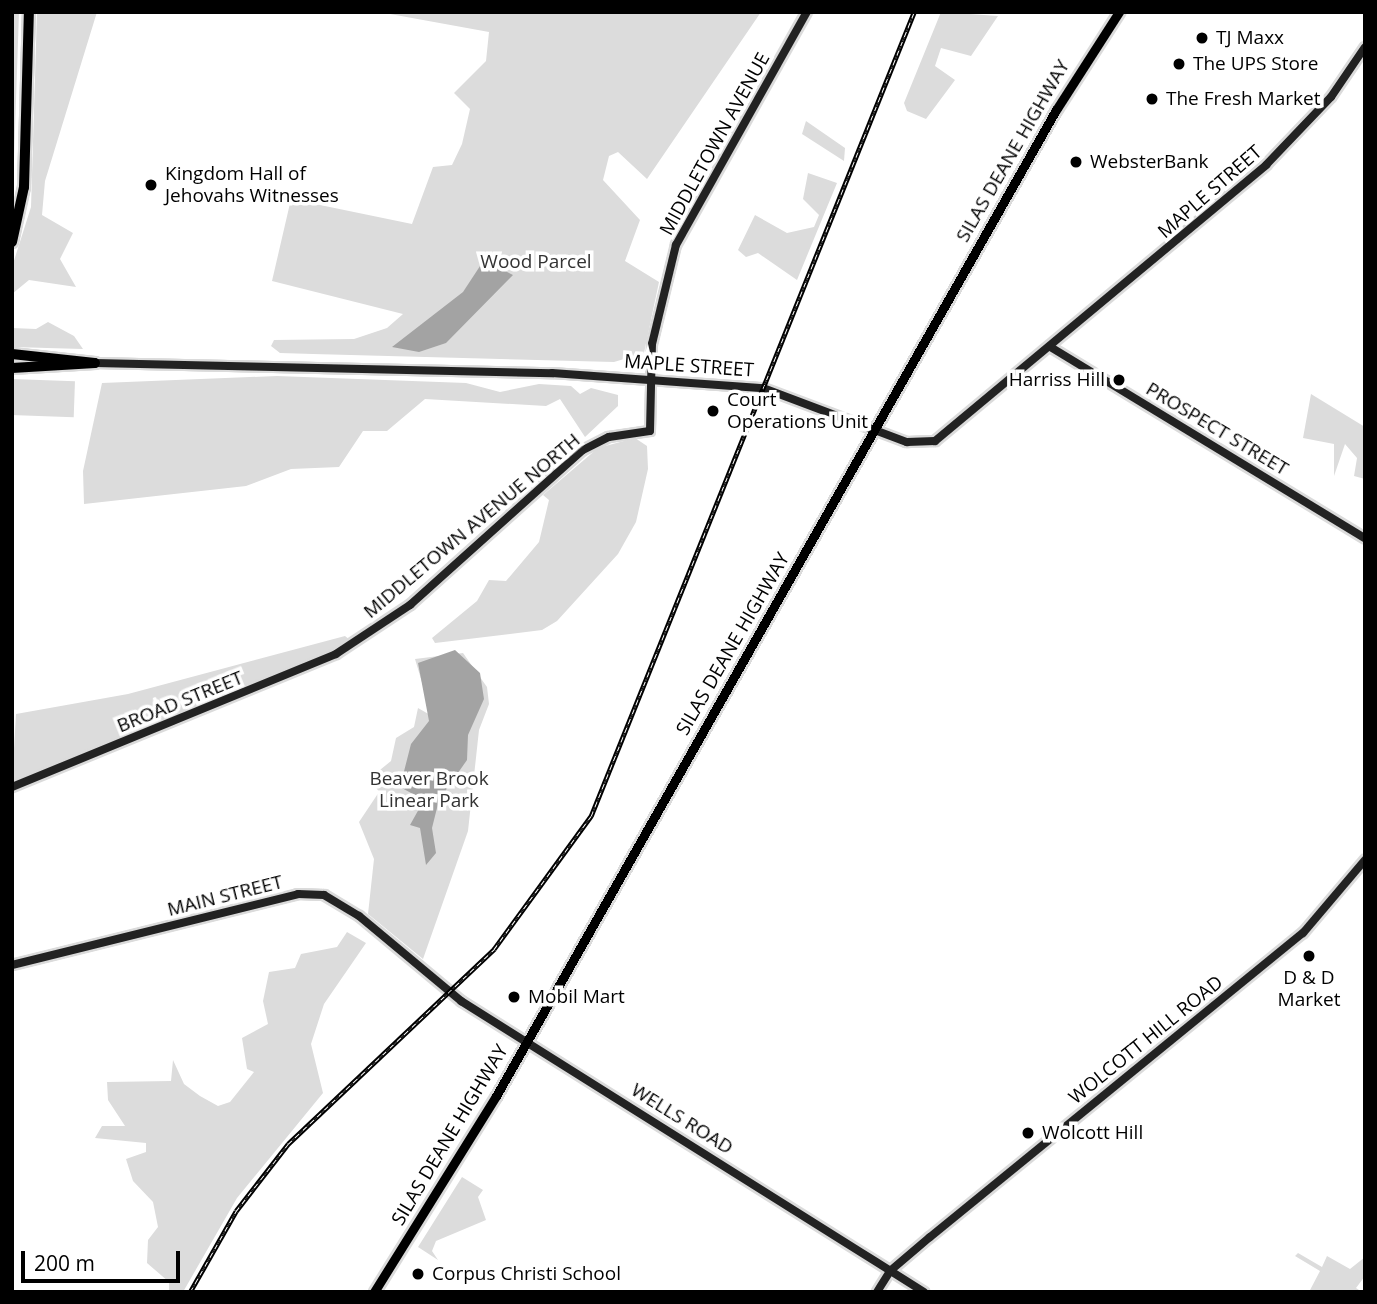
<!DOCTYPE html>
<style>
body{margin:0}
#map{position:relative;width:1377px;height:1304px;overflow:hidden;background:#fff;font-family:"Open Sans",sans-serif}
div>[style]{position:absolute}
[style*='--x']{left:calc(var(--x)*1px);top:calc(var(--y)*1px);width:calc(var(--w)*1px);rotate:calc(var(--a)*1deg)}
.green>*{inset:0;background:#dcdcdc;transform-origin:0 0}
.water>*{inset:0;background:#a3a3a3}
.roads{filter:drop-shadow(2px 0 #dbdbdb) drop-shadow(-2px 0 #dbdbdb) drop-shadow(0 2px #dbdbdb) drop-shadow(0 -2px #dbdbdb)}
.secondary>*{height:8px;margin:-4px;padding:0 4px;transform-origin:4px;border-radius:4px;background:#222}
.primary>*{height:9px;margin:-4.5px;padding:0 4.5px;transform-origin:4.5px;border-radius:4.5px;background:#000}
.highway>*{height:10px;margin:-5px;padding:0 5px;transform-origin:5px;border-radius:5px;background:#000}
.rail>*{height:4.5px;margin-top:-2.25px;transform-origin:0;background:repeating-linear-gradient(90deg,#fff 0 5px,#000 0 10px);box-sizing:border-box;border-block:2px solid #000}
.dots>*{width:19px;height:19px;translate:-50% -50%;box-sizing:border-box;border:4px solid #fff;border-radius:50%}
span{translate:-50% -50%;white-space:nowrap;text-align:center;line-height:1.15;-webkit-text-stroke:7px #fff;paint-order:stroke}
.poi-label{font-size:19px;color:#000}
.left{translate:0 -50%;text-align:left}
.right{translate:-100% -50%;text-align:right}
.street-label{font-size:19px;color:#000}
.park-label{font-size:19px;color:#333}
.frame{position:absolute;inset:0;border:14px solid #000;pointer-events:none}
.scale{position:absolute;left:21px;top:1251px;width:159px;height:32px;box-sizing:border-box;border:4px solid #000;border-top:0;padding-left:9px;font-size:21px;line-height:24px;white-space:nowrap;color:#000;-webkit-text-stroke:5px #fff;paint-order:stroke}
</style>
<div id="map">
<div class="green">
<div style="clip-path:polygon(12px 12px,19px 12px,12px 218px)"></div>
<div style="clip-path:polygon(37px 12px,97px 12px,45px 181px,42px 215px,73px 233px,60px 259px,76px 287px,29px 280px,12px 294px,12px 267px,31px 207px)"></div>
<div style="clip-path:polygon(379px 12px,761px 12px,647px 179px,618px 152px,609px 156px,603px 180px,640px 220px,625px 261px,659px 282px,644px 353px,614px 362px,313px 354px,280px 353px,271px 346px,274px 340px,354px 339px,387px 328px,403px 314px,272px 281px,291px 199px,412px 224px,433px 167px,452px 165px,462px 144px,470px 109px,454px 93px,486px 61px,489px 32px)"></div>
<div style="clip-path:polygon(941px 12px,998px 16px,971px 56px,941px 48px,935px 66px,955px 80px,926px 119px,907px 111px,904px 103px)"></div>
<div style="clip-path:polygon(806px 121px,845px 148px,844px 161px,802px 134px)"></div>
<div style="clip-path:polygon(808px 173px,837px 183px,797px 280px,758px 253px,746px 257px,738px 250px,755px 215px,787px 233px,814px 227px,819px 215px,803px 199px)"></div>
<div style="clip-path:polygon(48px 322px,74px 336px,83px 349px,12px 347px,12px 328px,36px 329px)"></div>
<div style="clip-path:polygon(277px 376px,466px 383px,500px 392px,539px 384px,571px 386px,580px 394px,591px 388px,618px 395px,618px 406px,585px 437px,560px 399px,546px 406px,425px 399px,387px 431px,363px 431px,339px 467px,291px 469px,246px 486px,84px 504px,83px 471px,102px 383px)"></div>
<div style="left:12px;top:379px;width:63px;height:36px;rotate:2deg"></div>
<div style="clip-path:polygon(1311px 394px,1365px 427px,1365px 479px,1354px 476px,1357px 458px,1345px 444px,1334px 476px,1334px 444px,1303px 438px)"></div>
<div style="clip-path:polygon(635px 438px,647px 446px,648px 469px,636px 522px,618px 554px,557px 621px,542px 630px,435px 643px,432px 638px,477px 601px,489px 580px,506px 581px,539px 542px,549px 500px,543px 495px,598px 448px)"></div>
<div style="clip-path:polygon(345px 636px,350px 640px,341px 647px,296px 670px,12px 783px,16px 714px,128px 694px)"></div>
<div style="clip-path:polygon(463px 653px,487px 687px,489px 704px,479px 730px,468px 831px,423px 959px,368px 914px,374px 859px,359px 822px,379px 792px,370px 778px,391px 761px,396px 738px,414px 727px,418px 708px,432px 716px,415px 659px)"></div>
<div style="clip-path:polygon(347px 932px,366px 943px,324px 1004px,311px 1044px,323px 1093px,237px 1198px,183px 1292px,169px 1292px,169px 1282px,147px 1263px,148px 1240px,158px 1227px,153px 1202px,133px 1181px,126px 1159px,146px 1152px,146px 1143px,95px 1138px,102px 1126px,125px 1126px,108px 1100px,107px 1082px,171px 1081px,173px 1060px,184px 1084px,200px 1096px,218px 1106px,230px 1102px,254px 1072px,247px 1069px,242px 1038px,268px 1024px,263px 1001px,269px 972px,295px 968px,301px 954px,337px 947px)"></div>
<div style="clip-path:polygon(462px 1177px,483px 1190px,478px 1197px,486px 1220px,436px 1241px,432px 1251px,438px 1260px,418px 1247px)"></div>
<div style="clip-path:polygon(1298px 1253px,1322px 1267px,1327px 1256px,1350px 1269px,1365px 1257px,1365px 1276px,1356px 1288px,1362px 1292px,1309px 1292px,1320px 1271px,1295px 1256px)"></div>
</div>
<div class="water">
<div style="clip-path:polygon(484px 260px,513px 275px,446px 343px,419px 352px,392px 347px,463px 292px)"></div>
<div style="clip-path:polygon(455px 650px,480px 673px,484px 699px,468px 735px,467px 760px,439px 800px,432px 828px,436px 853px,426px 865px,420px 828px,410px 825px,424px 800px,400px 787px,411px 744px,429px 721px,418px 663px)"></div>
</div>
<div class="roads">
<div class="secondary">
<div style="--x:1052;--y:348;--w:366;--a:31.3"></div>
<div style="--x:95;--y:363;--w:457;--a:1.3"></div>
<div style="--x:552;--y:373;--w:212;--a:4.1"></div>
<div style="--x:763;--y:388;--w:154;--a:20.6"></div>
<div style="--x:907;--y:442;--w:28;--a:-2"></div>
<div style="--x:935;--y:441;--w:431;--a:-39.8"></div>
<div style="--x:1266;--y:165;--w:94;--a:-46.3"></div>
<div style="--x:1331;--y:97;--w:60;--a:-55.8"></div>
<div style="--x:12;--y:787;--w:350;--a:-22.3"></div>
<div style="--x:336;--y:654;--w:89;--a:-33.5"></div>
<div style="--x:410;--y:605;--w:232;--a:-41.9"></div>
<div style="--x:583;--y:450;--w:29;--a:-27"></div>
<div style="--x:609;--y:437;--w:41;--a:-8.3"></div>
<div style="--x:650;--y:431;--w:87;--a:-88.7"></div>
<div style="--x:652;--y:344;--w:102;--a:-76.4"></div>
<div style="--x:676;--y:245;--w:267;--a:-60.7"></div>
<div style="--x:12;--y:965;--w:295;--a:-13.9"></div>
<div style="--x:298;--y:894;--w:26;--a:2"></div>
<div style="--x:324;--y:895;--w:41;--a:31"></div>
<div style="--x:359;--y:916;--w:133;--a:39.8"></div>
<div style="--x:461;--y:1001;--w:547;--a:32.15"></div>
<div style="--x:877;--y:1292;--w:25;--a:-58"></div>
<div style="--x:890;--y:1271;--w:52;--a:-40.4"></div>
<div style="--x:930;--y:1237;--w:481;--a:-39.2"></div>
<div style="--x:1303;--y:933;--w:96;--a:-49.7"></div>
</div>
<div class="primary">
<div style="--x:374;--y:1292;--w:231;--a:-58.1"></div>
<div style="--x:496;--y:1096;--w:1134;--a:-60.41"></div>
<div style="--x:1056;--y:110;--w:117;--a:-57.3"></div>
</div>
<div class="highway">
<div style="--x:12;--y:242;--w:56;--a:-77.7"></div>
<div style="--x:24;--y:187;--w:175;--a:-88.4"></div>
<div style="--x:12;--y:354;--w:83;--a:6.2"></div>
<div style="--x:12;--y:368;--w:83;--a:-3.4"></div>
</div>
</div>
<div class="rail">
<div style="--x:190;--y:1292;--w:93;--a:-60.4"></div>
<div style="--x:236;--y:1211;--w:85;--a:-52.2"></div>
<div style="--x:288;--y:1144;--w:284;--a:-43.4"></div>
<div style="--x:494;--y:949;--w:165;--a:-53.9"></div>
<div style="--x:591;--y:816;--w:866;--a:-68.11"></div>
</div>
<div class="dots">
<div style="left:1202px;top:38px;background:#000"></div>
<div style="left:1179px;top:64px;background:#000"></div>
<div style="left:1152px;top:99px;background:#000"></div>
<div style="left:1076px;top:162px;background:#000"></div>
<div style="left:151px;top:185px;background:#000"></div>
<div style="left:1119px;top:380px;background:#000"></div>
<div style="left:713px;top:411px;background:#000"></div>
<div style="left:1309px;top:956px;background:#000"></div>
<div style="left:514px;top:997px;background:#000"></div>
<div style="left:1028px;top:1133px;background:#000"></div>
<div style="left:418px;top:1274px;background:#000"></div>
</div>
<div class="poi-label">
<span class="left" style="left:1216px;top:38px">TJ Maxx</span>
<span class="left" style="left:1193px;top:64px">The UPS Store</span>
<span class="left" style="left:1166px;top:99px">The Fresh Market</span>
<span class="left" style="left:1090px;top:162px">WebsterBank</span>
<span class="left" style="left:165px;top:185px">Kingdom Hall of<br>Jehovahs Witnesses</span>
<span class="right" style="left:1105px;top:380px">Harriss Hill</span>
<span class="left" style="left:727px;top:411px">Court<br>Operations Unit</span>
<span style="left:1309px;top:989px">D &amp; D<br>Market</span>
<span class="left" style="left:528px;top:997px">Mobil Mart</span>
<span class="left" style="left:1042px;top:1133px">Wolcott Hill</span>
<span class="left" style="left:432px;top:1274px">Corpus Christi School</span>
</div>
<div class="street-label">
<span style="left:715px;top:144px;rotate:-61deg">MIDDLETOWN AVENUE</span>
<span style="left:1013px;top:151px;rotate:-60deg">SILAS DEANE HIGHWAY</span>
<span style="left:1210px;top:192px;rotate:-41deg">MAPLE STREET</span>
<span style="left:689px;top:366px;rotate:4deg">MAPLE STREET</span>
<span style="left:1217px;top:429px;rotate:31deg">PROSPECT STREET</span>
<span style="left:472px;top:526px;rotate:-40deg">MIDDLETOWN AVENUE NORTH</span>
<span style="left:733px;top:644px;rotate:-60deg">SILAS DEANE HIGHWAY</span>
<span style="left:180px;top:702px;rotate:-22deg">BROAD STREET</span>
<span style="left:225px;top:896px;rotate:-14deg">MAIN STREET</span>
<span style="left:1146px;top:1040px;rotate:-39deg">WOLCOTT HILL ROAD</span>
<span style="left:682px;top:1119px;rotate:32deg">WELLS ROAD</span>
<span style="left:450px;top:1135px;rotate:-59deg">SILAS DEANE HIGHWAY</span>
</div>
<div class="park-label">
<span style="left:536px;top:262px">Wood Parcel</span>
<span style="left:429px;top:790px">Beaver Brook<br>Linear Park</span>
</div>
<div class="frame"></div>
<div class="scale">200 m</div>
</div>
